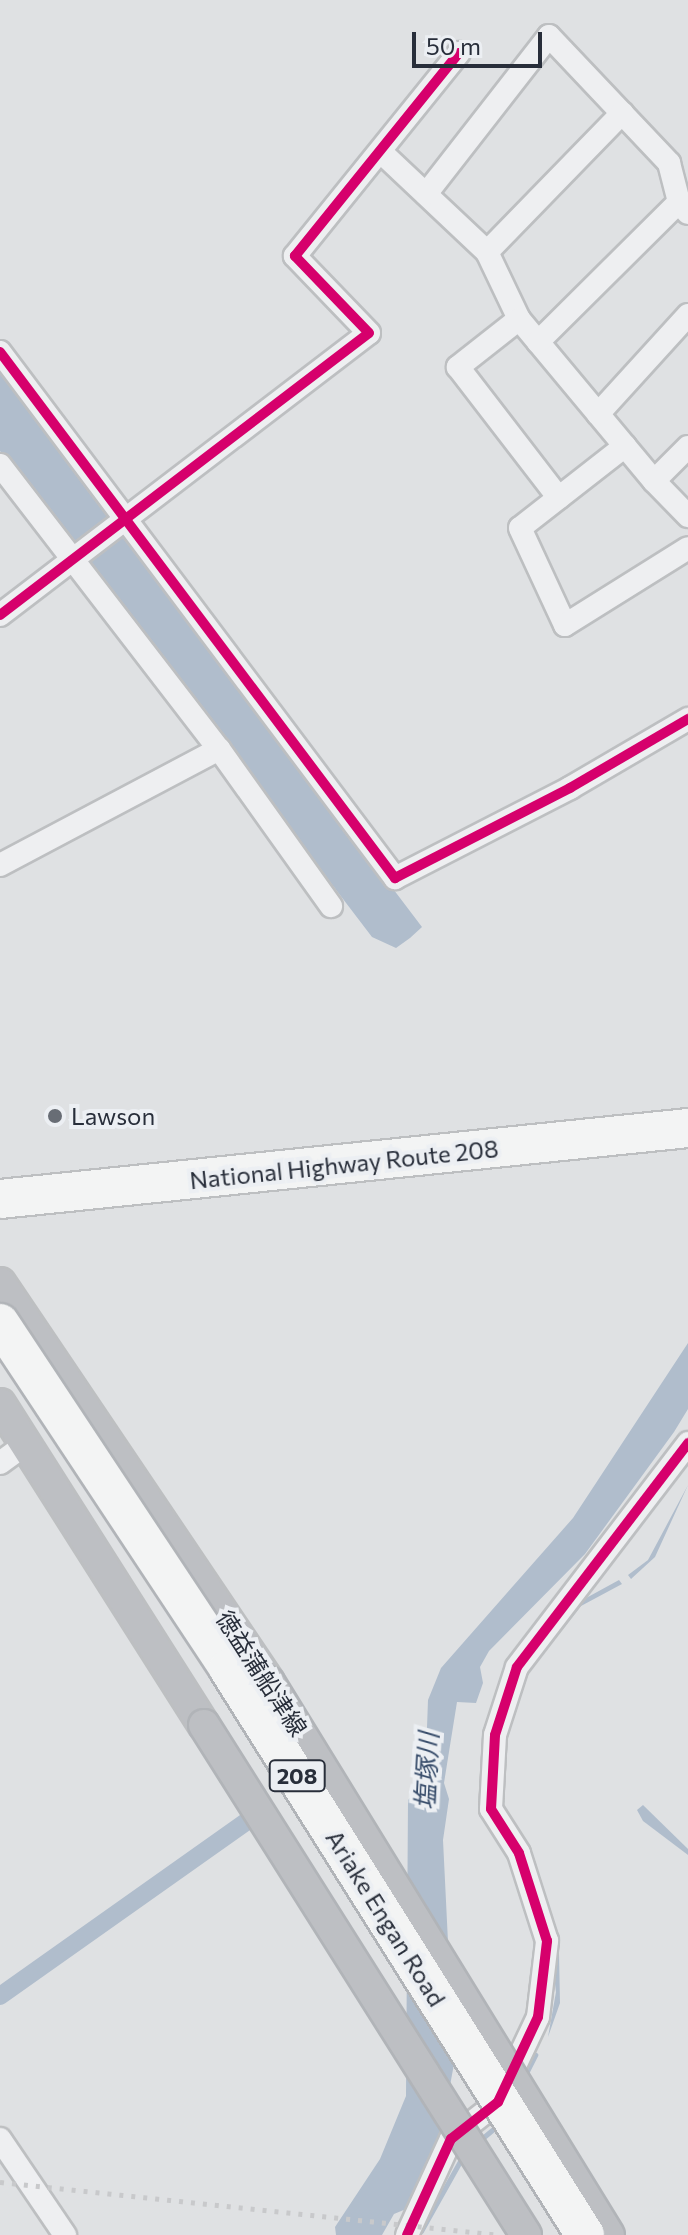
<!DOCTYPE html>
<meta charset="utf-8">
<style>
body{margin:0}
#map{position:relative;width:688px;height:2235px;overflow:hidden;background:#dfe1e3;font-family:Commissioner,"Noto Sans JP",sans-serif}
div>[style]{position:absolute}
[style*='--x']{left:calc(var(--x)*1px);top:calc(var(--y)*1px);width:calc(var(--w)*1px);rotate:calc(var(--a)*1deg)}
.water>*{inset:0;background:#b0bdcc}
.stream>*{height:5px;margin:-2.5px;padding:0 2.5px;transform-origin:2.5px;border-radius:2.5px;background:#b0bdcc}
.canal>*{height:18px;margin:-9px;padding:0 9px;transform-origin:9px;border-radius:9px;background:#b0bdcc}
.roads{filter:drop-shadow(2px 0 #bdbfc1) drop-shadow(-2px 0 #bdbfc1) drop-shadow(0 2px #bdbfc1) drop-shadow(0 -2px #bdbfc1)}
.street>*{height:22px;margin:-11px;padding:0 11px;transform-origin:11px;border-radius:11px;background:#eeeff1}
.secondary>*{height:30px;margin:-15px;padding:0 15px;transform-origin:15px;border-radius:15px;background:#bdbfc3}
.highway>*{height:38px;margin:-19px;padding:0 19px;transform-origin:19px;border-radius:19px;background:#f3f4f4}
.rail>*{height:5px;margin-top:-2.5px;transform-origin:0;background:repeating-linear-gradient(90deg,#c8c9cb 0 4px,transparent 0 12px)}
.bridges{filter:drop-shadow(2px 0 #b1b4b8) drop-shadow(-2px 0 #b1b4b8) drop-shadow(0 2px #b1b4b8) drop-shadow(0 -2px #b1b4b8)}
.secondary-bridge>*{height:30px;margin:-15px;padding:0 15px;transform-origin:15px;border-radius:15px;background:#bdbfc3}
.highway-bridge>*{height:38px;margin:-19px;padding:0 19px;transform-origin:19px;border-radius:19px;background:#f3f4f4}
.cycleway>*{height:10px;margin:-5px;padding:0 5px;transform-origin:5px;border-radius:5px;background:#d6006c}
.dots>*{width:22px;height:22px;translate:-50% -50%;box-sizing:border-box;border:4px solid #eceff3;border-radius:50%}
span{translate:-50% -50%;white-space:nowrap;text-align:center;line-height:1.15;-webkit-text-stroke:8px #eceff3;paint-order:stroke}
.shield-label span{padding:2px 6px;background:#eceff3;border:2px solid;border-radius:6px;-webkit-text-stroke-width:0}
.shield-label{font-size:22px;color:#282e3a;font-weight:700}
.poi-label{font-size:24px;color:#282e3a}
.left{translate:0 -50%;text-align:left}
.street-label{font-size:24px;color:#282e3a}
.water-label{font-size:26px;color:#374c6a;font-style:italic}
.scale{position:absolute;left:412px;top:32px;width:130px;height:36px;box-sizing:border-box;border:4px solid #282e3a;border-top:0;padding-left:10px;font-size:24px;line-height:28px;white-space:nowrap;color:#282e3a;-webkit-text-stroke:6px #eceff3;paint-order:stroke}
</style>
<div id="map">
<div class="water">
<div style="clip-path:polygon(0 370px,112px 516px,97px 527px,124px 534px,422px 927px,410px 938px,396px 948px,372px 937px,86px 562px,99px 553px,86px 535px,71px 545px,0 451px)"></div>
<div style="clip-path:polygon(688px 1343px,688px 1409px,674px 1432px,585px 1554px,489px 1651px,480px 1667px,483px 1683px,476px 1703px,457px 1702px,444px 1783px,449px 1799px,443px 1840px,454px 2064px,441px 2134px,406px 2209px,394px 2214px,382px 2235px,336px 2235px,335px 2227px,380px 2159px,406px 2096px,408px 1800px,425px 1782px,428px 1700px,441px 1668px,573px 1518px)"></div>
<div style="clip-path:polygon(688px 1485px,655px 1557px,631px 1579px,628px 1575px,648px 1560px)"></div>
<div style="clip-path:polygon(619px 1580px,622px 1584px,581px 1606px,524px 1679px,488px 1763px,484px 1802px,523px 1840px,559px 1953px,560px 2003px,548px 2037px,556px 1992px,547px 1919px,521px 1844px,480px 1803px,482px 1769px,520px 1678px,577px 1603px)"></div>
<div style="clip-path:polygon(643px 1805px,688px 1849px,688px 1855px,643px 1821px,637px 1810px)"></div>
</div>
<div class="stream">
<div style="--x:524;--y:2077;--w:25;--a:-63"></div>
<div style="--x:479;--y:2141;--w:26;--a:-40"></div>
<div style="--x:421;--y:2231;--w:86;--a:-60.8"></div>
</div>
<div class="canal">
<div style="--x:0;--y:1996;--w:301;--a:-35.3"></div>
</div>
<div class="roads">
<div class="street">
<div style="--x:381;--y:152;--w:146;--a:43.3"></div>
<div style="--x:487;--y:252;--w:74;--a:64.5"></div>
<div style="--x:519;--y:319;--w:211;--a:50.2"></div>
<div style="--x:654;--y:481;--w:48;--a:-45"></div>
<div style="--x:426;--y:194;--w:200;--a:-52.1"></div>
<div style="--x:549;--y:36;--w:175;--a:46.6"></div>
<div style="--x:669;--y:163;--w:40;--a:75.6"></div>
<div style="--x:679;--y:202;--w:14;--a:51"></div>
<div style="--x:487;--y:252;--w:194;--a:-45.8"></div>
<div style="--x:519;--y:319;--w:78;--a:141.8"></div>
<div style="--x:458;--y:367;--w:165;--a:52.4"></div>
<div style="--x:538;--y:342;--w:199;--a:-44.8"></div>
<div style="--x:0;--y:352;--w:658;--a:53.1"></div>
<div style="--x:395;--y:878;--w:197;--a:-27.2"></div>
<div style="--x:570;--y:788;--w:137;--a:-30.3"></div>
<div style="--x:598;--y:414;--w:134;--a:-47.7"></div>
<div style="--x:625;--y:446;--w:133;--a:142"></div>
<div style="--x:520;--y:528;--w:107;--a:65.1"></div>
<div style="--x:565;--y:625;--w:145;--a:-32"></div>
<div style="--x:0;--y:465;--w:359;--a:52.4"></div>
<div style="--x:654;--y:481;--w:49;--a:45.8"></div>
<div style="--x:0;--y:615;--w:464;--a:-37.4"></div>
<div style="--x:369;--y:333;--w:107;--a:-133.9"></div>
<div style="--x:295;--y:256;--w:261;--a:-51.1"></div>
<div style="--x:0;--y:865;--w:248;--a:-27.9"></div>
<div style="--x:219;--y:749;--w:193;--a:54.5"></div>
<div style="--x:0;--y:1463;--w:34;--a:-36"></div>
<div style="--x:0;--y:2139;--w:116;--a:55.9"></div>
<div style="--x:407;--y:2235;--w:106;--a:-65.4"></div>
<div style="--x:451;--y:2139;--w:60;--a:-38.2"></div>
<div style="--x:498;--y:2102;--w:94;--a:-64.8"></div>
<div style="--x:538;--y:2017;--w:77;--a:-83.2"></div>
<div style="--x:547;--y:1941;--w:92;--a:-107.7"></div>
<div style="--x:519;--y:1853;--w:52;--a:-122.5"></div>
<div style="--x:491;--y:1809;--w:74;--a:-86.9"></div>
<div style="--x:495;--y:1735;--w:71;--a:-72.1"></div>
<div style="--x:517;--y:1667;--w:282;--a:-52.6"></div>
</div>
<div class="secondary">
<div style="--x:0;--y:1283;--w:481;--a:56"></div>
<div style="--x:0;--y:1404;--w:380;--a:57.6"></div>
</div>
<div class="highway">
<div style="--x:0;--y:1199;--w:692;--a:-5.89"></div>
</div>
</div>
<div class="rail">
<div style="--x:0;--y:2182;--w:503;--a:6.05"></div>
</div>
<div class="bridges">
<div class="secondary-bridge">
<div style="--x:269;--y:1682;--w:649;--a:58.42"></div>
<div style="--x:204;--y:1725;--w:603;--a:57.73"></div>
</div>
<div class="highway-bridge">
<div style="--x:0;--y:1323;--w:414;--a:56.5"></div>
<div style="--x:228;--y:1668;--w:670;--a:57.8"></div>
</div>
</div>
<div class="cycleway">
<div style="--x:0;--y:352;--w:658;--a:53.1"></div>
<div style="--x:395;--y:878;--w:197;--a:-27.2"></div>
<div style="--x:570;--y:788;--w:137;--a:-30.3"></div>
<div style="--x:0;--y:615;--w:464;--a:-37.4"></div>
<div style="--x:369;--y:333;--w:107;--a:-133.9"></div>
<div style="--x:295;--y:256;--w:261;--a:-51.1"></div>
<div style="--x:407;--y:2235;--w:106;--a:-65.4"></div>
<div style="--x:451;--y:2139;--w:60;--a:-38.2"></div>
<div style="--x:498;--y:2102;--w:94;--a:-64.8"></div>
<div style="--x:538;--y:2017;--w:77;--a:-83.2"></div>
<div style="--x:547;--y:1941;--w:92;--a:-107.7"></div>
<div style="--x:519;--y:1853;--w:52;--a:-122.5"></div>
<div style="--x:491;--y:1809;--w:74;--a:-86.9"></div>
<div style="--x:495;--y:1735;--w:71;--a:-72.1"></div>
<div style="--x:517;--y:1667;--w:282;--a:-52.6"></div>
</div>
<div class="dots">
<div style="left:55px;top:1116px;background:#686d75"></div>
</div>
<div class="shield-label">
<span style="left:297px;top:1776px">208</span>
</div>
<div class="poi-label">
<span class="left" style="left:71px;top:1116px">Lawson</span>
</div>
<div class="street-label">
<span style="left:344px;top:1164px;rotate:-6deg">National Highway Route 208</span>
<span style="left:262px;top:1673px;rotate:57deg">徳益蒲船津線</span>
<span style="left:386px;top:1918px;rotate:58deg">Ariake Engan Road</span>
</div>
<div class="water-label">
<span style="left:426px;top:1771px;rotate:-87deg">塩塚川</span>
</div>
<div class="scale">50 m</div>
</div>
